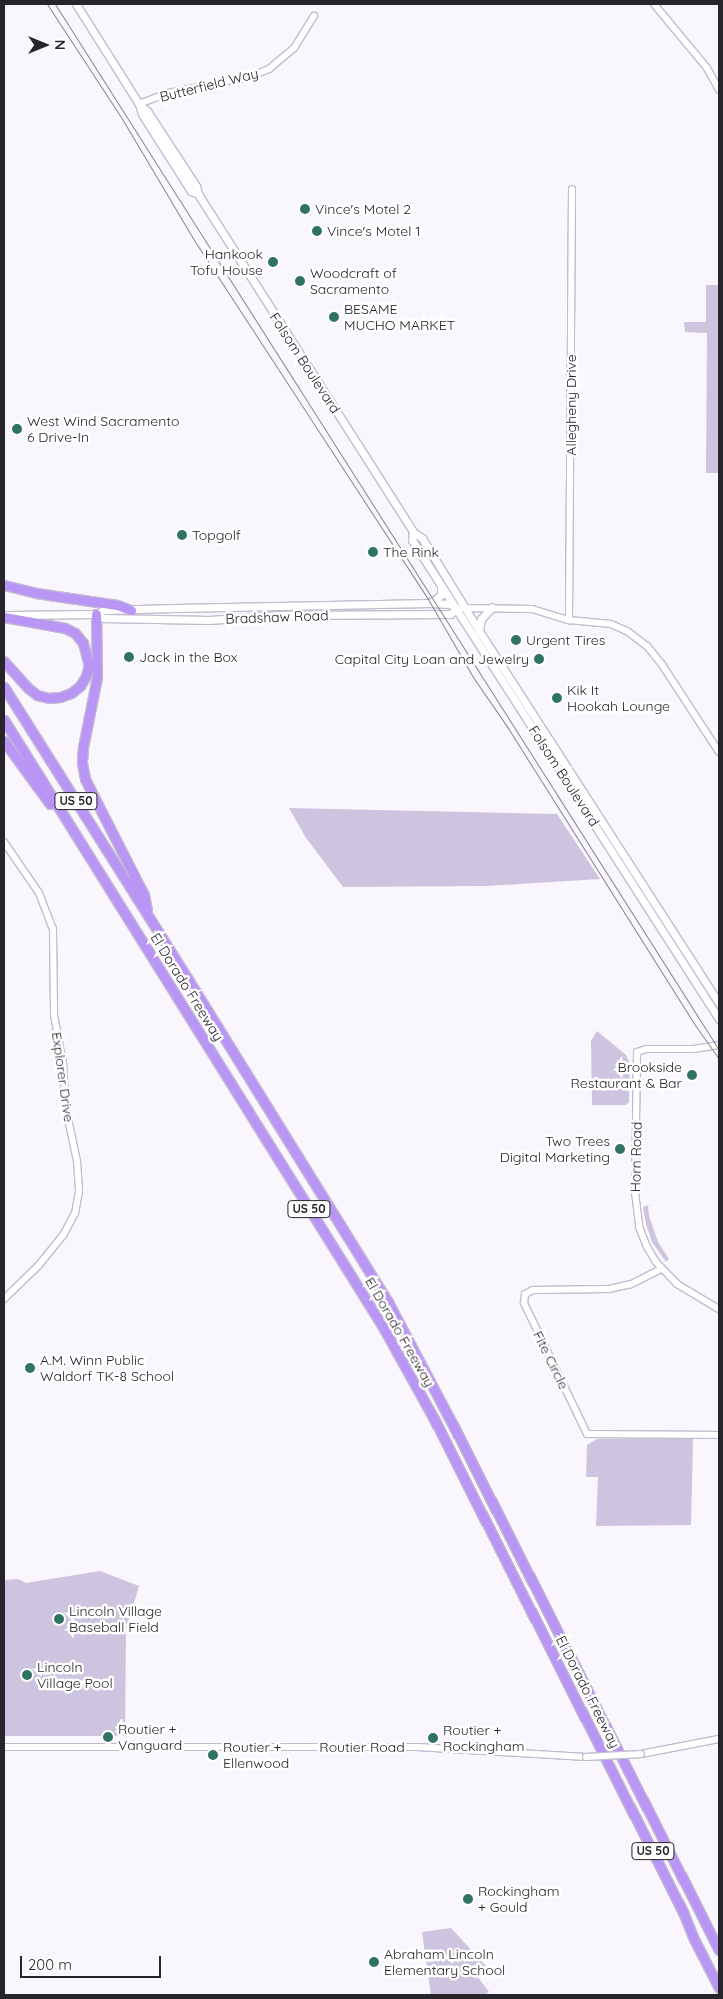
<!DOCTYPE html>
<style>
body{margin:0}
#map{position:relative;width:723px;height:1999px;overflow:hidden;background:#f9f6fe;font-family:Quicksand,sans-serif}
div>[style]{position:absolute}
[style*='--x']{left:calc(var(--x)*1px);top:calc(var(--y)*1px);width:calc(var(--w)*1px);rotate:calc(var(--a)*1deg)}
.green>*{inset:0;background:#cdc4df}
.roads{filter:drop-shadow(1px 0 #c3bcd0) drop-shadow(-1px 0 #c3bcd0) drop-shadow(0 1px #c3bcd0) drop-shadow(0 -1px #c3bcd0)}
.tertiary>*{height:6px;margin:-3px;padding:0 3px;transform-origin:3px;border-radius:3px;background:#fff}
.secondary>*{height:7px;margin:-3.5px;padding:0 3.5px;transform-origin:3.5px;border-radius:3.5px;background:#fff}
.motorway>*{height:9px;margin:-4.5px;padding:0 4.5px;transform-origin:4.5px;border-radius:4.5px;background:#b995f6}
.tram>*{height:1px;margin:-0.5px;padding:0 0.5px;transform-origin:0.5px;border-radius:0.5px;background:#88858d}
.rail>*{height:1px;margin:-0.5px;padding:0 0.5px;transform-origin:0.5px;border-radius:0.5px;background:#88858d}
.bridges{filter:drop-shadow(1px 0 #c3bcd0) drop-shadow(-1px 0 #c3bcd0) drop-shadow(0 1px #c3bcd0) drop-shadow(0 -1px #c3bcd0)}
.tertiary-bridge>*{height:6px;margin:-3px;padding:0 3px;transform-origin:3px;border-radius:3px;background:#fff}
.dots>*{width:14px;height:14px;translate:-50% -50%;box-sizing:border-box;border:2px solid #fff;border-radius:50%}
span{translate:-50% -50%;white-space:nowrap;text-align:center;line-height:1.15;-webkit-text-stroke:5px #fff;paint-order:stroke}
.shield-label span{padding:1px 4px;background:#fff;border:1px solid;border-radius:4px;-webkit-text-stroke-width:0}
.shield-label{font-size:12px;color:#27242b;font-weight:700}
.street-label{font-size:14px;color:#27242b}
.poi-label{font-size:14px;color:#27242b}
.left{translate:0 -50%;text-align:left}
.right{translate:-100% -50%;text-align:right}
.frame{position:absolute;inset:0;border:5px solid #27242b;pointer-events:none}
.north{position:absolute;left:20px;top:20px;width:50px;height:50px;-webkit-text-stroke:4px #fff;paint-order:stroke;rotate:90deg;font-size:14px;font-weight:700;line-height:20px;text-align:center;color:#27242b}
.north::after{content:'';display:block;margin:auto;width:18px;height:22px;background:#27242b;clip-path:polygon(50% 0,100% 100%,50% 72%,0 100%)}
.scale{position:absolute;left:20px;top:1956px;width:141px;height:22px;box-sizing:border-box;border:2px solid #27242b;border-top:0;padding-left:6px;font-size:15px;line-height:18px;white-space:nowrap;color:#27242b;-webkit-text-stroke:4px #fff;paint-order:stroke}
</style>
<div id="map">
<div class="green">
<div style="clip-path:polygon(706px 285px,719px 285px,719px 473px,706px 473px,707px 333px,685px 332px,684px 322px,706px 322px)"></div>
<div style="clip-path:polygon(289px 808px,557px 814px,600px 879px,486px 886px,343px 887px,306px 838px)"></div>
<div style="clip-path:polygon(597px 1031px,626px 1055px,630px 1064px,629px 1102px,626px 1105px,592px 1105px,591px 1041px)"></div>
<div style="clip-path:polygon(652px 1204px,648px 1206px,649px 1216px,658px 1242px,669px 1259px,666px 1262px,652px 1242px,646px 1224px,643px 1207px)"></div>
<div style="clip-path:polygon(597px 1439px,693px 1439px,691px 1525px,596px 1526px,598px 1477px,586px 1477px,587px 1445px)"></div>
<div style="clip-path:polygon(100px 1571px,139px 1586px,126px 1630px,125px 1736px,4px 1736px,4px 1580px,18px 1579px,26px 1583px)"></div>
<div style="clip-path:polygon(451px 1928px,486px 1966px,477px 1976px,489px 1992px,484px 1995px,431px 1995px,422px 1932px)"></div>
</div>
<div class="roads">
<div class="tertiary">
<div style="--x:654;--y:4;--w:83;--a:50.4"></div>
<div style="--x:707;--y:68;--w:25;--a:61"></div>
<div style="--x:139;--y:104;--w:31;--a:-21"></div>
<div style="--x:168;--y:93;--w:83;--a:-11.2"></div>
<div style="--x:249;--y:77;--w:22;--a:-22"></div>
<div style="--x:269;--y:69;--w:33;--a:-40"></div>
<div style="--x:294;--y:48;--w:38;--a:-58"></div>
<div style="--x:461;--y:608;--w:71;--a:0.8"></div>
<div style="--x:532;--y:609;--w:39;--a:17"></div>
<div style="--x:569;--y:620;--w:42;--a:5.4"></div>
<div style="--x:611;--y:624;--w:17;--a:24"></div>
<div style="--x:627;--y:631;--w:25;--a:37"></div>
<div style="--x:647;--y:646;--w:22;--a:51"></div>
<div style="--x:661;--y:663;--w:106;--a:56.9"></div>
<div style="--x:569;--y:620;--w:431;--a:-89.6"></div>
<div style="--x:4;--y:842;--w:62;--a:55.5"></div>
<div style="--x:39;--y:893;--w:39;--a:69"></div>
<div style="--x:53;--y:929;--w:86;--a:89.3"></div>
<div style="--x:54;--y:1015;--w:49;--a:79.4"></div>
<div style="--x:63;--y:1063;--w:46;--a:86.3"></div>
<div style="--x:66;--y:1109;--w:53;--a:78.1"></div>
<div style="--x:77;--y:1161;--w:30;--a:86"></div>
<div style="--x:79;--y:1191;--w:22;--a:100"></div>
<div style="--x:75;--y:1213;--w:24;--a:118"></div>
<div style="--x:64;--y:1234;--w:40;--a:129"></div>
<div style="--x:39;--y:1265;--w:49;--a:135.8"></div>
<div style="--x:719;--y:1045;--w:26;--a:171"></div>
<div style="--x:693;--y:1049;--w:47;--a:180"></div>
<div style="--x:646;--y:1049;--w:9;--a:162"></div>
<div style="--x:637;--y:1052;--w:140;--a:90.8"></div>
<div style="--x:635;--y:1192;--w:35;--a:83"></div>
<div style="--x:639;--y:1227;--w:22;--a:68"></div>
<div style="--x:647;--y:1247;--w:17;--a:59"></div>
<div style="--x:656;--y:1262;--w:30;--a:46"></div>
<div style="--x:677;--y:1284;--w:49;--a:30.8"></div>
<div style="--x:661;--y:1269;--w:34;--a:153"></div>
<div style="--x:631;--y:1284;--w:23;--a:167"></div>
<div style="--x:609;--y:1289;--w:76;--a:179.2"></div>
<div style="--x:533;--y:1290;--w:9;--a:153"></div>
<div style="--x:525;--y:1294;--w:9;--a:96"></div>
<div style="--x:524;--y:1303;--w:145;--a:64.3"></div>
<div style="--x:587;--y:1434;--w:132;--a:0.4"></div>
<div style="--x:4;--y:1747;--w:413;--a:0"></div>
<div style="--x:417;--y:1747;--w:169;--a:3.4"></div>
<div style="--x:641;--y:1754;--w:79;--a:-10.9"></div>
</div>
<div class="secondary">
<div style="--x:76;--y:4;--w:118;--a:57.8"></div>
<div style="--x:139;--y:104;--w:11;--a:41"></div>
<div style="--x:147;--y:111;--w:90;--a:56.8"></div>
<div style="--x:196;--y:186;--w:8;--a:76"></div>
<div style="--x:198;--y:194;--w:401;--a:57.5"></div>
<div style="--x:413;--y:532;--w:11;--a:34"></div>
<div style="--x:422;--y:538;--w:109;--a:58.5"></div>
<div style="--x:479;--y:631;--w:444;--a:57.2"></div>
<div style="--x:139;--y:104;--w:10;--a:73"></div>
<div style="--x:142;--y:114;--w:91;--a:57.5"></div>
<div style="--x:191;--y:191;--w:8;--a:23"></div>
<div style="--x:413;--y:532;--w:8;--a:97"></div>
<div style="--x:412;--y:540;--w:569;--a:57.34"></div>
<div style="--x:430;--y:603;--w:14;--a:-36"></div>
<div style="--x:441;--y:595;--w:9;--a:-90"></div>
<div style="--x:96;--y:614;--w:9;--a:27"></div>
<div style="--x:104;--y:618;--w:105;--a:1.1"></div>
<div style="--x:209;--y:620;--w:73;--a:-3.9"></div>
<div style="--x:282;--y:615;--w:168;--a:-0.3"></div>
<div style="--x:450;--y:614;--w:9;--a:-36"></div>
<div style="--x:7;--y:615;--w:89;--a:-0.6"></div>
<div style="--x:96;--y:614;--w:9;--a:-27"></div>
<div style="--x:104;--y:610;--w:71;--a:-1.6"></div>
<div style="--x:175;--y:608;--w:255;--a:-1.1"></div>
<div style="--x:430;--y:603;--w:20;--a:3"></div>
<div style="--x:450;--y:604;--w:7;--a:34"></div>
<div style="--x:479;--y:631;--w:12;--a:-81"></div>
<div style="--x:481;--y:619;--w:16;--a:-47"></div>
</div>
<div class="motorway">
<div style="--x:4;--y:585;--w:33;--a:14"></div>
<div style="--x:36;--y:593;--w:82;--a:8.4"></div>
<div style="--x:117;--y:605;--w:15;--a:20"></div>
<div style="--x:96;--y:614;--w:63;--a:89.1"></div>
<div style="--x:97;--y:677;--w:71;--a:101.3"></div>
<div style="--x:83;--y:747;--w:16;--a:94"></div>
<div style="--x:82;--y:763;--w:16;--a:79"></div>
<div style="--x:85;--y:779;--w:16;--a:63"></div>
<div style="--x:92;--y:793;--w:114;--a:63"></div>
<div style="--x:144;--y:895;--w:15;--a:79"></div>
<div style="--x:4;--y:617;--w:62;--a:10.2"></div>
<div style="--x:65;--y:628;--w:11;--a:27"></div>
<div style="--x:75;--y:633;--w:13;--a:51"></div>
<div style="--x:83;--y:643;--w:23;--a:75"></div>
<div style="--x:89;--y:665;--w:11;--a:105"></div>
<div style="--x:86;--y:676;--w:12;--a:121"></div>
<div style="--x:80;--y:686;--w:11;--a:142"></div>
<div style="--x:71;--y:693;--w:12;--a:160"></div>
<div style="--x:60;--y:697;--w:11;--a:175"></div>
<div style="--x:49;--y:698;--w:12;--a:-166"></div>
<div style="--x:37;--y:695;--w:11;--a:-142"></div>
<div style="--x:28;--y:688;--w:36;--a:-132"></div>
<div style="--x:4;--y:687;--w:347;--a:57.8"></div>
<div style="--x:189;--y:981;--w:378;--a:58.2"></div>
<div style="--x:388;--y:1302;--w:141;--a:62.2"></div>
<div style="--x:454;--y:1427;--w:586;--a:63.13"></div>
<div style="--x:4;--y:720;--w:716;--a:58.02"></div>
<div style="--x:383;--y:1327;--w:105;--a:61"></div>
<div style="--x:434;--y:1419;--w:552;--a:63.2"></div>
<div style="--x:683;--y:1912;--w:27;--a:68"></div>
<div style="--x:693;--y:1937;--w:57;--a:63"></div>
<div style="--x:4;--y:741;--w:78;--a:53.9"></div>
</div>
</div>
<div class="tram">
<div style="--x:55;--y:4;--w:1239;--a:57.59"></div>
</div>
<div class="rail">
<div style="--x:47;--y:4;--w:135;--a:56.8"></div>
<div style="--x:121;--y:117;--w:143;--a:59.3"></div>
<div style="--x:194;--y:240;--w:429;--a:56.9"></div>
<div style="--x:428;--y:599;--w:90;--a:60"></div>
<div style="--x:473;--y:677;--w:62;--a:55.5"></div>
<div style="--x:508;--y:728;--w:351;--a:57.8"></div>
<div style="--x:695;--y:1025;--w:42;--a:54.8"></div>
</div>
<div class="bridges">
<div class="tertiary-bridge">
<div style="--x:586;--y:1757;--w:55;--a:-3.1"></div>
</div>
</div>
<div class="dots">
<div style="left:305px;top:209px;background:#307365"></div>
<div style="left:317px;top:231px;background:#307365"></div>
<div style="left:273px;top:262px;background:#307365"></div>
<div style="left:300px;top:281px;background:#307365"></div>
<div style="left:334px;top:317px;background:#307365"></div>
<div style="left:17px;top:429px;background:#307365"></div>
<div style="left:182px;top:535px;background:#307365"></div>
<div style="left:373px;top:552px;background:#307365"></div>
<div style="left:516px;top:640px;background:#307365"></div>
<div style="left:129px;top:657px;background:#307365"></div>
<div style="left:539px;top:659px;background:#307365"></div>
<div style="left:557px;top:698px;background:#307365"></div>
<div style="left:692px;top:1075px;background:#307365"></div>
<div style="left:620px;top:1149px;background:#307365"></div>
<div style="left:30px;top:1368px;background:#307365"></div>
<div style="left:59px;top:1619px;background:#307365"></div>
<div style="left:27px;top:1675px;background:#307365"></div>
<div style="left:108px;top:1737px;background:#307365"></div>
<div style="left:433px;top:1738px;background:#307365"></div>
<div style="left:213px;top:1755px;background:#307365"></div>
<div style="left:468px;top:1899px;background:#307365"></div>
<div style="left:374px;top:1962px;background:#307365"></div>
</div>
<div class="shield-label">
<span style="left:76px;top:801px">US 50</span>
<span style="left:309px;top:1209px">US 50</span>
<span style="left:653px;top:1851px">US 50</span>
</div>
<div class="street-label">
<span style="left:209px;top:85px;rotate:-14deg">Butterfield Way</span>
<span style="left:305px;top:363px;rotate:57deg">Folsom Boulevard</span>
<span style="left:571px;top:405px;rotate:-90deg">Allegheny Drive</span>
<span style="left:277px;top:617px;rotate:-2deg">Bradshaw Road</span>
<span style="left:564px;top:776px;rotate:57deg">Folsom Boulevard</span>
<span style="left:187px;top:987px;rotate:58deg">El Dorado Freeway</span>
<span style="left:63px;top:1077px;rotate:82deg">Explorer Drive</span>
<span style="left:636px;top:1157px;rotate:-89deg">Horn Road</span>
<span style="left:400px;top:1332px;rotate:60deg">El Dorado Freeway</span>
<span style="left:551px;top:1360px;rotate:64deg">Fite Circle</span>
<span style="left:588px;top:1692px;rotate:63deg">El Dorado Freeway</span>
<span style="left:362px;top:1747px">Routier Road</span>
</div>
<div class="poi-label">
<span class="left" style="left:315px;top:209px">Vince's Motel 2</span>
<span class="left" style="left:327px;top:231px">Vince's Motel 1</span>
<span class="right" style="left:263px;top:262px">Hankook<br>Tofu House</span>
<span class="left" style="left:310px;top:281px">Woodcraft of<br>Sacramento</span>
<span class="left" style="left:344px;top:317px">BESAME<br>MUCHO MARKET</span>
<span class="left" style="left:27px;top:429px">West Wind Sacramento<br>6 Drive-In</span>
<span class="left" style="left:192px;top:535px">Topgolf</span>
<span class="left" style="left:383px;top:552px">The Rink</span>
<span class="left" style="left:526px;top:640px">Urgent Tires</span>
<span class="left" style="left:139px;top:657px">Jack in the Box</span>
<span class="right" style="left:529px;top:659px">Capital City Loan and Jewelry</span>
<span class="left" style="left:567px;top:698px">Kik It<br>Hookah Lounge</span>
<span class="right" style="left:682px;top:1075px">Brookside<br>Restaurant &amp; Bar</span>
<span class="right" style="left:610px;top:1149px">Two Trees<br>Digital Marketing</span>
<span class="left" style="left:40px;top:1368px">A.M. Winn Public<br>Waldorf TK-8 School</span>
<span class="left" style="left:69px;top:1619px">Lincoln Village<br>Baseball Field</span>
<span class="left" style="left:37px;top:1675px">Lincoln<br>Village Pool</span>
<span class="left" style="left:118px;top:1737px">Routier +<br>Vanguard</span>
<span class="left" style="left:443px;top:1738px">Routier +<br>Rockingham</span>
<span class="left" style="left:223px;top:1755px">Routier +<br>Ellenwood</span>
<span class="left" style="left:478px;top:1899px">Rockingham<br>+ Gould</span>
<span class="left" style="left:384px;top:1962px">Abraham Lincoln<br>Elementary School</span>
</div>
<div class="frame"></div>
<div class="north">N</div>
<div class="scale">200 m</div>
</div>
